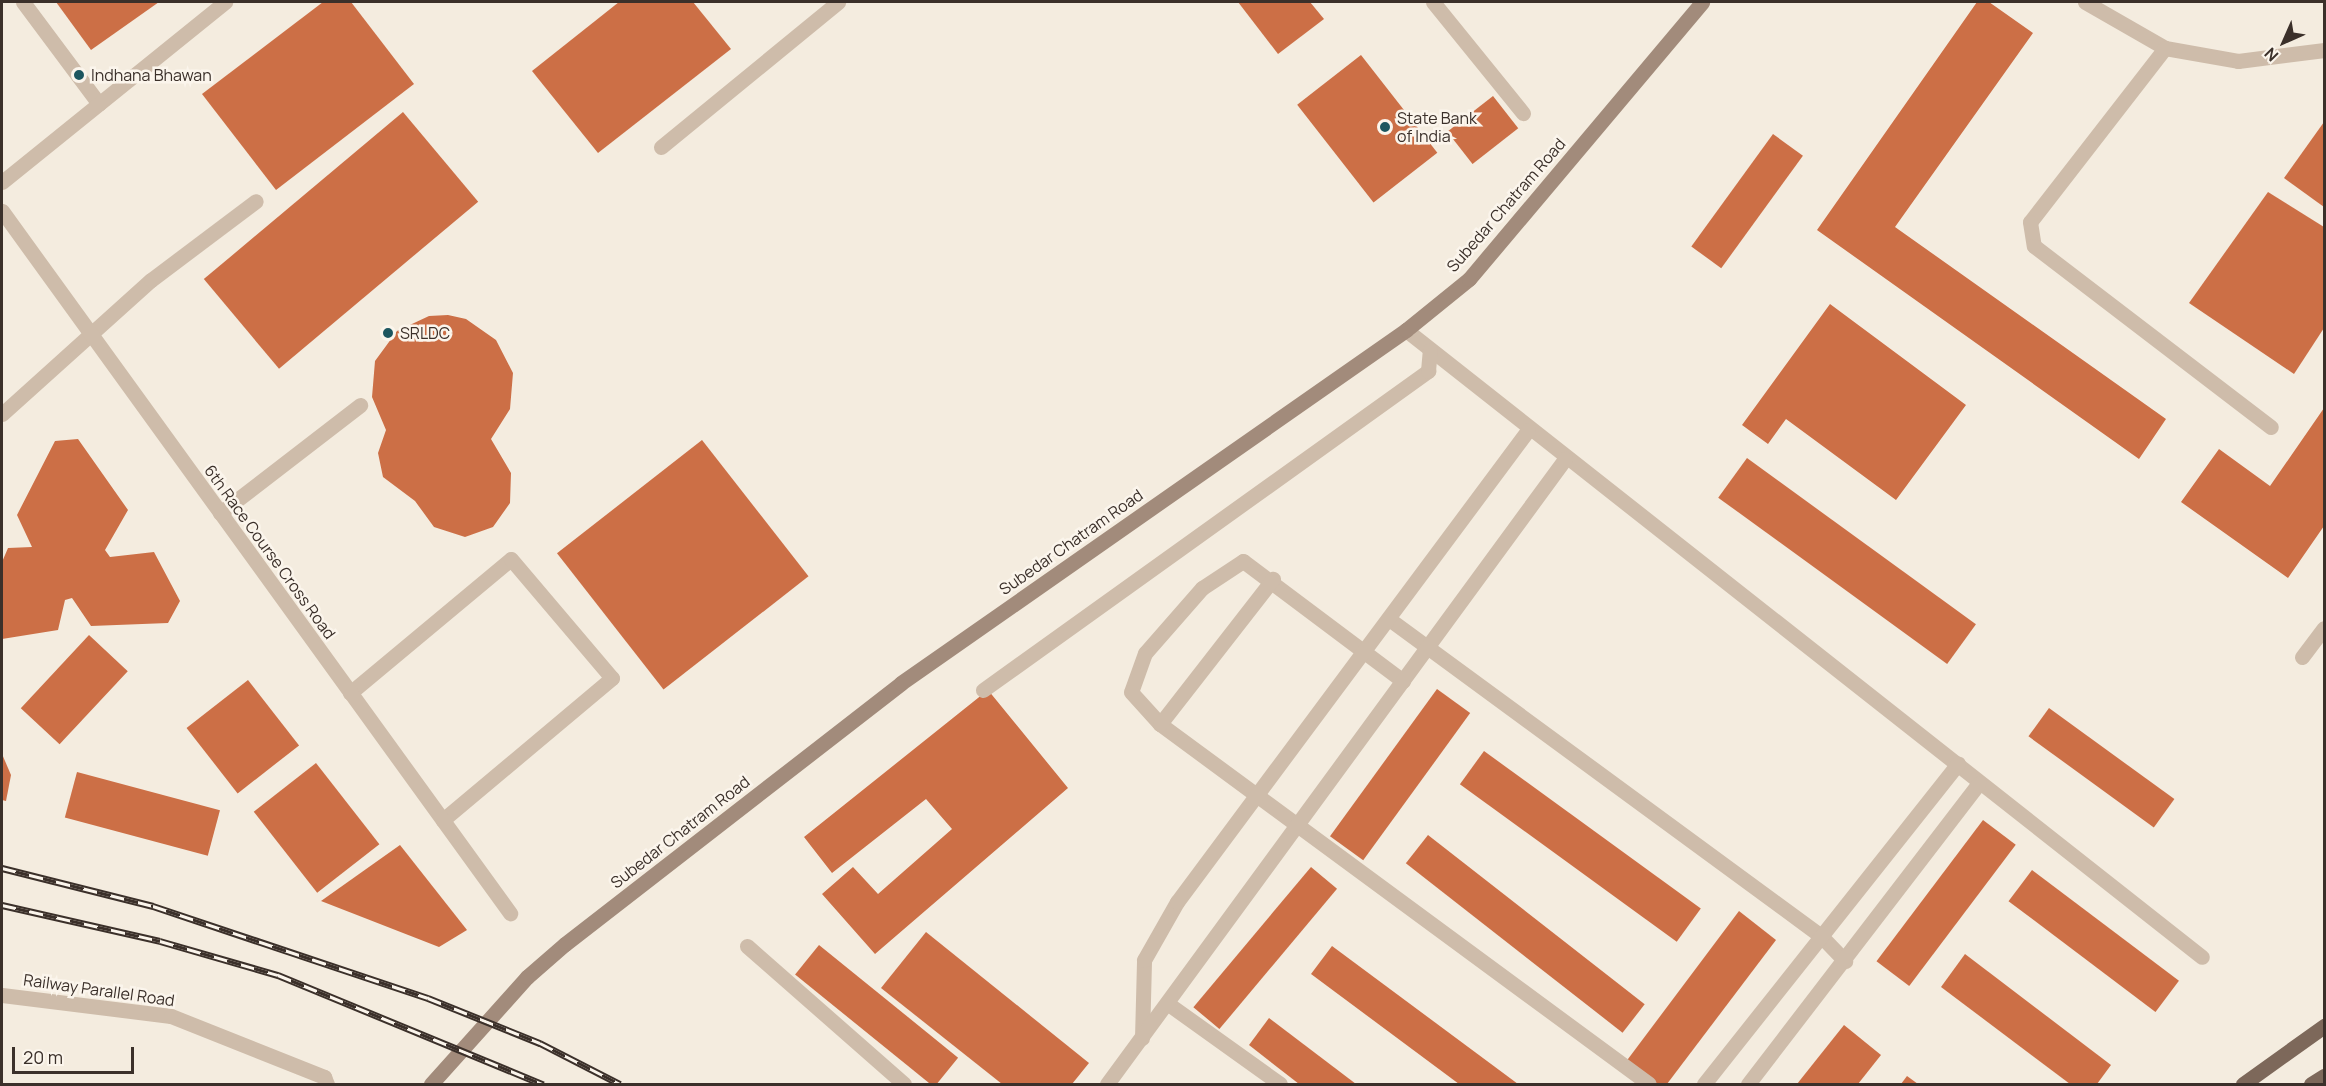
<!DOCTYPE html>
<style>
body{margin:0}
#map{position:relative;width:2326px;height:1086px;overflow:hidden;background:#f4ecdf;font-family:Manrope,sans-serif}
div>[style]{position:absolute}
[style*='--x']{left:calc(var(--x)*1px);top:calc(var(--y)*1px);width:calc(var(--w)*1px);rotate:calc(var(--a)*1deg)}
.building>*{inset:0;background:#cc6f46;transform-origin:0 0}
.service>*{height:15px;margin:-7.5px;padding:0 7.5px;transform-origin:7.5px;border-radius:7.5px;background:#cebcaa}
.minor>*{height:15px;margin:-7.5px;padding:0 7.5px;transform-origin:7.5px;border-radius:7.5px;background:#cebcaa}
.secondary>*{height:15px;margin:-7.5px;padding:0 7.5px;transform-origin:7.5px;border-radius:7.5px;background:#a28b7b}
.primary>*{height:15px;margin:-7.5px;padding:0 7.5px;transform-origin:7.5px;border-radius:7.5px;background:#7d685a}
.rail>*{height:7px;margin-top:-3.5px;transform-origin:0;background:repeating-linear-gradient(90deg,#fbf5ec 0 14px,#3b302a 0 28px);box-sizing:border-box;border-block:2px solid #3b302a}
.dots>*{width:16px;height:16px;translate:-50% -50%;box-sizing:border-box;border:3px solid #fbf5ec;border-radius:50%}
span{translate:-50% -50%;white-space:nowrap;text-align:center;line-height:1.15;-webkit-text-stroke:5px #fbf5ec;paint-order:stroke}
.poi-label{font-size:16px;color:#3b302a}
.left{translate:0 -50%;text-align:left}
.street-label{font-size:16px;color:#3b302a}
.frame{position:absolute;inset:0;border:3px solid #3b302a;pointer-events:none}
.north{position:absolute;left:2254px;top:12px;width:60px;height:60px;-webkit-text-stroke:4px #fbf5ec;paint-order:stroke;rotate:225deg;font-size:16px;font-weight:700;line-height:24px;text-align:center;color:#3b302a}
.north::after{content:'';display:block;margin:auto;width:21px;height:27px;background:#3b302a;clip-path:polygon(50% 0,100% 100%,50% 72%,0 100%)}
.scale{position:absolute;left:12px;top:1047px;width:122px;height:27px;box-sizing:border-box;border:3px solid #3b302a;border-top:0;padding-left:8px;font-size:18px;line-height:21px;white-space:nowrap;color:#3b302a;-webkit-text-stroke:4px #fbf5ec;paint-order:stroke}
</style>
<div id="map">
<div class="building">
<div style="clip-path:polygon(56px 2px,159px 2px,91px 50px)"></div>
<div style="clip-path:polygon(323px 2px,351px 2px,414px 84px,276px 190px,202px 94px)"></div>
<div style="clip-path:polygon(619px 2px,693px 2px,731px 49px,598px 153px,532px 71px)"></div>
<div style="clip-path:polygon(1238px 2px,1310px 2px,1324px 19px,1278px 54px)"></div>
<div style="clip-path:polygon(1977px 2px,1989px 2px,2033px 33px,1895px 227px,2166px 419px,2139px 459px,1817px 230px)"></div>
<div style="left:1361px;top:55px;width:124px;height:81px;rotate:52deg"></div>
<div style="left:1493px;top:96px;width:41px;height:58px;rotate:52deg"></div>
<div style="left:403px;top:112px;width:117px;height:260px;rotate:50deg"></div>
<div style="clip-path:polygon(2324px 122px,2324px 207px,2284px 178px)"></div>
<div style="left:1773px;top:134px;width:37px;height:139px;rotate:36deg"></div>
<div style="clip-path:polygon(2268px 192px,2324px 227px,2324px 328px,2294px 374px,2189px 303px)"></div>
<div style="clip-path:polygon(1830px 304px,1966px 405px,1896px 500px,1786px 419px,1768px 444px,1742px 425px)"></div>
<div style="clip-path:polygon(448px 315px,466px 319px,496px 340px,513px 373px,510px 409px,491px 439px,511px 473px,510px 503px,493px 527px,465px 537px,434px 527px,415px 501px,383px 477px,378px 453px,386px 430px,372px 397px,375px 361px,397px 331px,429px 316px)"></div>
<div style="clip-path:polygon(2324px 408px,2324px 526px,2288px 578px,2181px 502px,2219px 449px,2270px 486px)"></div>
<div style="clip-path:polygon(78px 439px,128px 510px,105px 550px,110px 557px,154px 552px,180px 601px,168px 623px,91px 626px,72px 598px,65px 600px,58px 630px,2px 639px,2px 562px,8px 548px,32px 547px,17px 515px,55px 441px)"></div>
<div style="left:702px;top:440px;width:173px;height:184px;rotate:52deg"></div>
<div style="left:1747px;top:458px;width:283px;height:49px;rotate:36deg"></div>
<div style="left:89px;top:635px;width:53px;height:100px;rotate:43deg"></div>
<div style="left:248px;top:680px;width:83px;height:78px;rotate:52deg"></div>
<div style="left:1437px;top:689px;width:41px;height:182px;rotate:36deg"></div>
<div style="clip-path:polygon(988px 690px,1068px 788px,875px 954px,822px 894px,853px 867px,878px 894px,952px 829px,926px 799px,832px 873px,804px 837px)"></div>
<div style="left:2049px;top:708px;width:155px;height:35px;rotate:36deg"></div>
<div style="left:1484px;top:751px;width:268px;height:41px;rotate:36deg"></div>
<div style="clip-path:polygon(2px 754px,11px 775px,6px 801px,2px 800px)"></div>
<div style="left:316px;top:763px;width:103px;height:79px;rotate:52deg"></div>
<div style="left:77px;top:772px;width:148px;height:47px;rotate:15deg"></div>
<div style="left:1983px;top:820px;width:41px;height:177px;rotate:37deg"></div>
<div style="left:1428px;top:835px;width:275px;height:36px;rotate:38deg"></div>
<div style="clip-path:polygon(400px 845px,467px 930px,439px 947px,321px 901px)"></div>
<div style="left:1311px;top:867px;width:34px;height:183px;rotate:40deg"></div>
<div style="left:2032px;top:870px;width:184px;height:39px;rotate:37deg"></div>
<div style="clip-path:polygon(1739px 911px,1776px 940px,1667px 1084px,1653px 1084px,1625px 1063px)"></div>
<div style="clip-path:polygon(926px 932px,1089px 1063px,1072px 1084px,1002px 1084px,881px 988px)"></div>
<div style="left:819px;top:945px;width:179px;height:38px;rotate:39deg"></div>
<div style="clip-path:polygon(1332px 946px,1518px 1084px,1459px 1084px,1311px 974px)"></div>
<div style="clip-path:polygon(1965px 954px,2111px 1065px,2097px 1084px,2070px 1084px,1941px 987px)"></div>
<div style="clip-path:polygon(1269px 1018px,1356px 1084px,1299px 1084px,1249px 1045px)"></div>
<div style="clip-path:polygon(1844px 1025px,1881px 1055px,1858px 1084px,1797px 1084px)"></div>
<div style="clip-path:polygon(1907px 1076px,1918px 1084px,1901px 1084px)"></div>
</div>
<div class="service">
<div style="--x:23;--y:2;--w:127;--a:53.3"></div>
<div style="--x:1433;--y:2;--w:143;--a:51"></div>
<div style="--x:2085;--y:2;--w:92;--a:29.9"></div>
<div style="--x:2165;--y:48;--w:74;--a:10.1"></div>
<div style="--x:2238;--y:61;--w:87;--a:-7.3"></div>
<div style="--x:2165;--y:48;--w:220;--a:127.8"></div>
<div style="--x:2030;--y:222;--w:24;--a:81"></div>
<div style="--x:2034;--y:246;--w:298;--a:37.4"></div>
<div style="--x:661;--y:147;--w:229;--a:-39.3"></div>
<div style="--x:2;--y:182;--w:287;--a:-38.9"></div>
<div style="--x:1406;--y:330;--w:1013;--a:38.23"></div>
<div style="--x:2;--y:414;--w:200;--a:-42"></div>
<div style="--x:151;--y:280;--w:131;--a:-37"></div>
<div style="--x:220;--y:513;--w:177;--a:-37.6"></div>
<div style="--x:1389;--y:619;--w:536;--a:36.27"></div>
<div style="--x:1821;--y:936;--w:35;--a:46"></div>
<div style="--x:2302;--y:657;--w:36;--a:-53"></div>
<div style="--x:1403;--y:681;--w:200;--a:-143.1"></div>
<div style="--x:1243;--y:561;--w:49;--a:146.6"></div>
<div style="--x:1202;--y:588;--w:86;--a:131.2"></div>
<div style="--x:1145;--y:653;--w:41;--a:109.7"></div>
<div style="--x:1131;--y:692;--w:43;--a:47.8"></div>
<div style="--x:1160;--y:724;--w:607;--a:36.36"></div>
<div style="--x:983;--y:690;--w:548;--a:-35.63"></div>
<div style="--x:1428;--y:371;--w:21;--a:-85"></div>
<div style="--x:350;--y:693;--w:209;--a:-39.8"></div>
<div style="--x:511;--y:559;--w:156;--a:49.7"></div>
<div style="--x:612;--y:678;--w:221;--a:140"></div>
<div style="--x:1160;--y:724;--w:184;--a:-52.1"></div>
<div style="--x:747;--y:946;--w:209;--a:41.3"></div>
<div style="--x:1167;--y:1003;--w:139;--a:35.6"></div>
<div style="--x:1142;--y:1038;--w:78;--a:-88.5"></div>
<div style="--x:1144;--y:960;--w:67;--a:-60.4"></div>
<div style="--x:1177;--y:902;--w:588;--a:-53.36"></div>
<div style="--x:1107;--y:1084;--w:775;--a:-53.77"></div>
<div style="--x:1704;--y:1084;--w:409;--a:-51.6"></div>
<div style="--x:1748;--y:1084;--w:379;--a:-52.5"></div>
</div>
<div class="minor">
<div style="--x:2;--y:211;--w:867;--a:54.11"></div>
<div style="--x:2;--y:995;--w:170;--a:7.1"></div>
<div style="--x:171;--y:1016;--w:165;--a:21.7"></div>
<div style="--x:324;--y:1077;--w:8;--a:67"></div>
</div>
<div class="secondary">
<div style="--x:431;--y:1084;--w:144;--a:-48.1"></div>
<div style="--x:527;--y:977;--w:50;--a:-41"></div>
<div style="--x:565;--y:944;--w:425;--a:-37.8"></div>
<div style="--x:901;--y:683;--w:616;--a:-34.95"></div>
<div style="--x:1406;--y:330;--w:81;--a:-39"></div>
<div style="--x:1469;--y:279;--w:362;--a:-49.9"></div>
</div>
<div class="primary">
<div style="--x:2243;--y:1084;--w:100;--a:-35.6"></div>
<div style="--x:2311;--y:1084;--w:15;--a:-32"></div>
</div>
<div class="rail">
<div style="--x:2;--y:868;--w:156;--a:14.1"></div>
<div style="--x:153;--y:906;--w:290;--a:18.5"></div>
<div style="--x:428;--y:998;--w:121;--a:21.9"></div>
<div style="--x:540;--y:1043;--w:90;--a:27.1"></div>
<div style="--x:2;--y:905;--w:162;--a:12.8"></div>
<div style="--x:160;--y:941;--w:123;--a:16.1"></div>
<div style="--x:278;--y:975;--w:287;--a:22.4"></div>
</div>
<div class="dots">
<div style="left:79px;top:75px;background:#1d565f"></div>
<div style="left:1385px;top:127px;background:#1d565f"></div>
<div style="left:388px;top:333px;background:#1d565f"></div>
</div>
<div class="poi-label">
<span class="left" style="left:91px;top:75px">Indhana Bhawan</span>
<span class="left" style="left:1397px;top:127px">State Bank<br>of India</span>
<span class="left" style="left:400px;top:333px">SRLDC</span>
</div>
<div class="street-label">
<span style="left:1506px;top:205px;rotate:-49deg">Subedar Chatram Road</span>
<span style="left:1071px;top:542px;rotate:-35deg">Subedar Chatram Road</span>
<span style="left:270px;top:552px;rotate:54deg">6th Race Course Cross Road</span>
<span style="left:680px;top:832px;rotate:-38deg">Subedar Chatram Road</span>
<span style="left:99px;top:990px;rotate:8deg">Railway Parallel Road</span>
</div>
<div class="frame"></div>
<div class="north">N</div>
<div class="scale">20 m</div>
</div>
